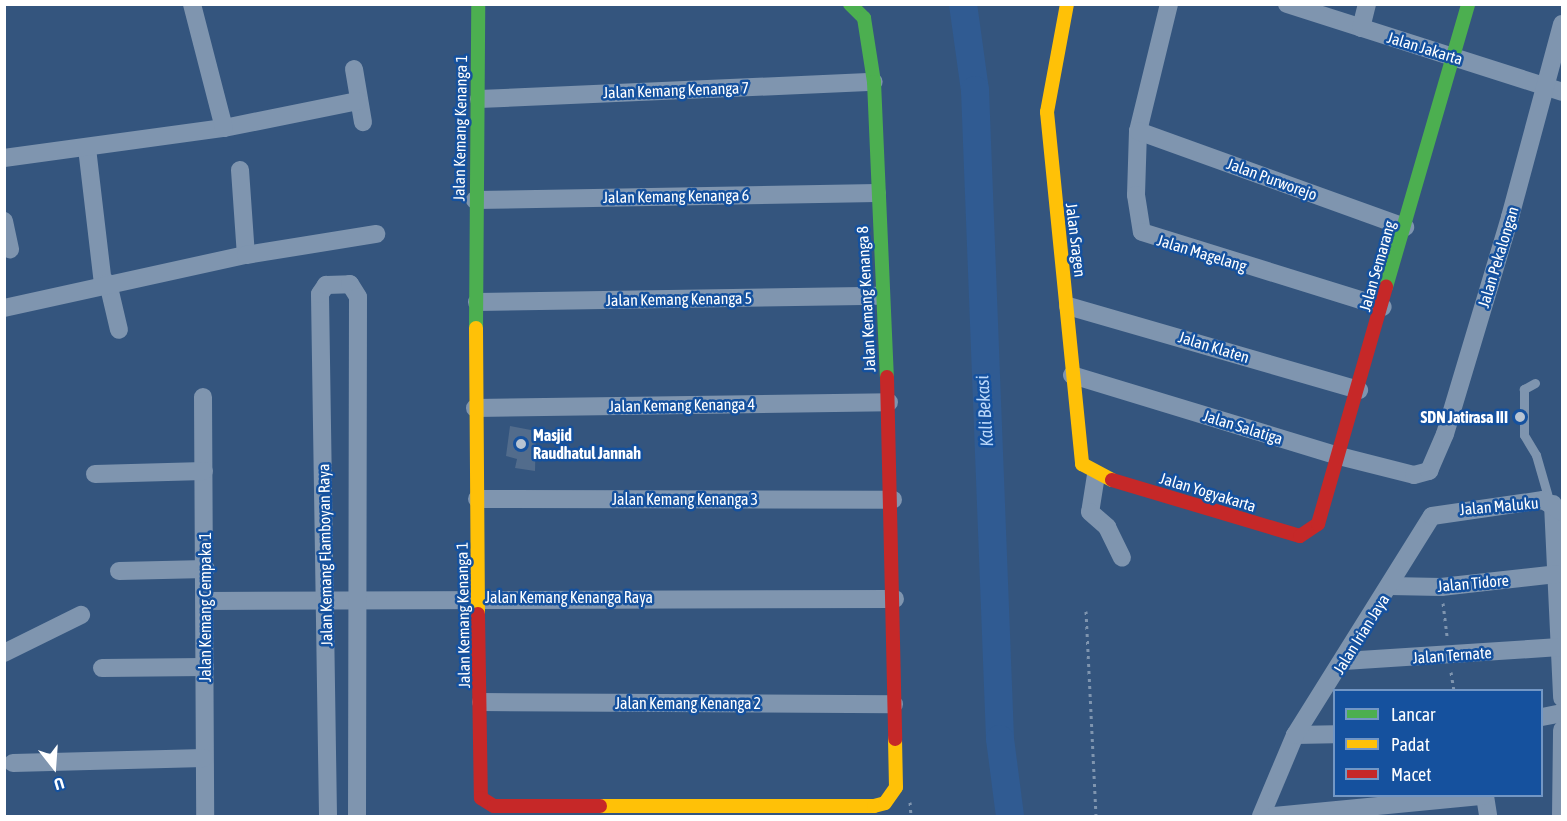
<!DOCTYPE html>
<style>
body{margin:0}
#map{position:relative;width:1567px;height:821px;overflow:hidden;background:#34557e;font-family:"Asap Condensed",sans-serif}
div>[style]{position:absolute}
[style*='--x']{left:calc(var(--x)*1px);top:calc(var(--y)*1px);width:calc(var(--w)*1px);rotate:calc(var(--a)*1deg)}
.river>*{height:28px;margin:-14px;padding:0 14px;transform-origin:14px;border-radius:14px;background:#305b92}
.building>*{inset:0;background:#526c8c}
.path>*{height:3px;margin-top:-1.5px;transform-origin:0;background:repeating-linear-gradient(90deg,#7f95af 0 3px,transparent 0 7.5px)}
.lane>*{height:9px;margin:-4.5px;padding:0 4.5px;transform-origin:4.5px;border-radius:4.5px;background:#7f95af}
.street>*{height:18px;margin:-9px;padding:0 9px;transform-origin:9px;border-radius:9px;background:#7f95af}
.fast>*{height:14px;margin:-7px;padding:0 7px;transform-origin:7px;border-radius:7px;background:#4caf50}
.slow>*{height:14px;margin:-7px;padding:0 7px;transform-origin:7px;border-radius:7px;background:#ffc107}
.jam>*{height:14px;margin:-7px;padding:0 7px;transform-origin:7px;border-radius:7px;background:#c62828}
.dots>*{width:16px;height:16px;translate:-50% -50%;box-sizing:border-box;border:3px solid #15519e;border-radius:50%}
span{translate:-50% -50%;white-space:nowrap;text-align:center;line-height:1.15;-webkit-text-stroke:5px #15519e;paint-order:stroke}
.street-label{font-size:16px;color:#fff}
.poi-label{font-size:16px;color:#fff;font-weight:700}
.right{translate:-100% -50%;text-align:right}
.left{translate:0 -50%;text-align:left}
.water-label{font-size:18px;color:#bad7f9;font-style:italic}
.frame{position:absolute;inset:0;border:6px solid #fff;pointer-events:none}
.legend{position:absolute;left:1333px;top:689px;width:210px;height:108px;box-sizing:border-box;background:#15519e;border:2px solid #7397c5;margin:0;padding:8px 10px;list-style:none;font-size:18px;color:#fff}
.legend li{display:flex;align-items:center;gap:12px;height:30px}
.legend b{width:30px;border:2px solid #7397c5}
.north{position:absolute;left:24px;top:737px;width:60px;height:60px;-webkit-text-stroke:4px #15519e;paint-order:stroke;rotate:163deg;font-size:16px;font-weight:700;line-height:24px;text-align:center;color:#fff}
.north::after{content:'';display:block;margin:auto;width:21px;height:27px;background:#fff;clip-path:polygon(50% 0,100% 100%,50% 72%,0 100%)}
</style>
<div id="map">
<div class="river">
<div style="--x:963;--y:4;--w:87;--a:82.1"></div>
<div style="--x:975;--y:90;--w:649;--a:87.79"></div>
<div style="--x:1000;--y:739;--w:78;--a:82.6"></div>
</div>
<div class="building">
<div style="clip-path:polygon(510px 426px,536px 431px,535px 471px,515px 468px,517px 459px,506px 456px)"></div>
</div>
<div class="path">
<div style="--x:1443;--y:603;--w:35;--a:83"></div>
<div style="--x:1086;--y:611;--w:205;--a:87.2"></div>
<div style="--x:1451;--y:672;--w:18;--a:81"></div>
<div style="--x:910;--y:802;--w:14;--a:86"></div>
</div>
<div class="lane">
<div style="--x:1535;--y:383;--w:13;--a:151"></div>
<div style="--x:1524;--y:389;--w:46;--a:90"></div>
<div style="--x:1524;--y:435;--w:23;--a:59"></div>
<div style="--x:1536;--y:455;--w:47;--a:73.9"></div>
</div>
<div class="street">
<div style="--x:1169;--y:4;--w:131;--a:103.7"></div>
<div style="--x:1138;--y:131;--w:64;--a:91.8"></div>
<div style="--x:1136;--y:195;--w:37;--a:81"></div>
<div style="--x:1142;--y:232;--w:252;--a:17.3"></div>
<div style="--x:1287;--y:4;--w:289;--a:17.7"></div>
<div style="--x:1361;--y:28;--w:25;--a:-76"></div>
<div style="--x:354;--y:69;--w:54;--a:80.4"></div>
<div style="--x:479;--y:99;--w:395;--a:-2.5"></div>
<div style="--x:224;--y:128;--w:137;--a:-11.4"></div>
<div style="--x:1138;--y:131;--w:284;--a:19.8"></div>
<div style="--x:87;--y:148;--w:137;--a:83.3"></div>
<div style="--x:4;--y:158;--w:222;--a:-7.8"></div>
<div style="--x:224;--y:128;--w:128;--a:-104.5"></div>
<div style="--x:240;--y:170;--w:85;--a:86"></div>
<div style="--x:475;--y:200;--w:402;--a:-1"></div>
<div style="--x:4;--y:221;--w:29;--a:78"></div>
<div style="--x:108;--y:283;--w:48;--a:76.8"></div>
<div style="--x:477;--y:302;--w:403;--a:-0.9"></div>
<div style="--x:1068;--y:306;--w:303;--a:16.1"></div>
<div style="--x:4;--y:308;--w:248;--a:-12.4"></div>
<div style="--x:246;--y:255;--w:132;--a:-9.2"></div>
<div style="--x:1072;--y:375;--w:279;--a:16.9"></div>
<div style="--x:1339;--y:456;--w:77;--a:14.2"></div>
<div style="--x:1414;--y:475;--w:16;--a:-15"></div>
<div style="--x:1429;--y:471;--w:40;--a:-66.6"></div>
<div style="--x:1445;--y:434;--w:227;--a:-73.3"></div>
<div style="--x:1510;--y:217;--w:200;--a:-74.9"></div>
<div style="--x:203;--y:397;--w:419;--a:89.7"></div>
<div style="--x:475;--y:408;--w:414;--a:-0.8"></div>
<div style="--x:95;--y:474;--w:109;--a:-1.6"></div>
<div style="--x:1096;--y:475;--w:37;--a:99"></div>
<div style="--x:1090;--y:512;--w:23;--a:41"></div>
<div style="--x:1107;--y:527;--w:34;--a:64"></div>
<div style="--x:477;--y:499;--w:416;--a:0.1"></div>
<div style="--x:1553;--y:504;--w:194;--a:87.3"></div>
<div style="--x:119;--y:571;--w:87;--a:-1.3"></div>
<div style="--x:1390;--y:586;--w:51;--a:1.1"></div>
<div style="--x:1441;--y:587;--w:116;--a:-6.4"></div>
<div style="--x:207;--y:601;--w:688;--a:-0.17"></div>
<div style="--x:4;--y:653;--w:86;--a:-26.3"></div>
<div style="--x:1344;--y:661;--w:216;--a:-3.7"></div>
<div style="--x:102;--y:668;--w:103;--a:-0.6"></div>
<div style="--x:481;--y:702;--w:413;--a:0.3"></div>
<div style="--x:1542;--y:717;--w:20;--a:-11"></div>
<div style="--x:1295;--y:735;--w:39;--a:-1"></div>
<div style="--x:13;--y:763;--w:191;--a:-1.5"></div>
<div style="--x:1485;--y:796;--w:20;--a:81"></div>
<div style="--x:328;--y:816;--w:522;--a:-90.88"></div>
<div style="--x:320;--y:294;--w:11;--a:-56"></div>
<div style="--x:326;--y:285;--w:24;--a:-2"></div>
<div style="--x:350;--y:284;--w:15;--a:58"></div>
<div style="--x:358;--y:297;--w:519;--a:90.11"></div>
<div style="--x:1261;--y:816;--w:88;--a:-67.2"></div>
<div style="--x:1295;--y:735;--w:258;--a:-58"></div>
<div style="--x:1432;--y:516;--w:112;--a:-8.2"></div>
<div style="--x:1543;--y:500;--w:22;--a:32"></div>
<div style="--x:1274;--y:816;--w:210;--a:-5.5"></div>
<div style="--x:1561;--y:816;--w:86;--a:-89.3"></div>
</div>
<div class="fast">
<div style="--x:850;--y:4;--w:20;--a:45"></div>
<div style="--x:864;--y:18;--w:65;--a:81.1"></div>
<div style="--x:874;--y:82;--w:295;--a:87.5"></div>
<div style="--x:1386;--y:287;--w:295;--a:-73.8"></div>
<div style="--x:476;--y:328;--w:324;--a:-89.6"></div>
</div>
<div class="slow">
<div style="--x:1067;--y:4;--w:110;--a:100.5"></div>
<div style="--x:1047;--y:112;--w:354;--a:84.3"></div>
<div style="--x:1082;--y:464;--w:34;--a:28"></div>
<div style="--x:476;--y:328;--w:286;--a:89.6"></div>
<div style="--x:600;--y:806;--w:274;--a:0"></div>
<div style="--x:874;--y:806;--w:11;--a:-15"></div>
<div style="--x:885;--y:803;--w:19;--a:-55"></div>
<div style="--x:896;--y:787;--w:48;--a:-91.2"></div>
</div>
<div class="jam">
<div style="--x:887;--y:377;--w:362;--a:88.7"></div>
<div style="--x:1112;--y:480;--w:196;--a:16.6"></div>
<div style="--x:1300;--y:536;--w:22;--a:-34"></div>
<div style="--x:1318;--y:524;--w:247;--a:-74"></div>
<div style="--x:478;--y:614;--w:184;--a:89.1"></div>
<div style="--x:481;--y:798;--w:15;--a:32"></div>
<div style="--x:494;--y:806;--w:106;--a:0"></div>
</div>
<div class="dots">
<div style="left:1520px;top:417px;background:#b8c4d2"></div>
<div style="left:521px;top:444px;background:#b8c4d2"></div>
</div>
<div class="street-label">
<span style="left:1425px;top:48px;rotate:17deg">Jalan Jakarta</span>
<span style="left:676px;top:90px;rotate:-2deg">Jalan Kemang Kenanga 7</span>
<span style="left:460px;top:128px;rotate:-89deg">Jalan Kemang Kenanga 1</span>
<span style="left:1272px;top:179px;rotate:20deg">Jalan Purworejo</span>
<span style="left:676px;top:196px;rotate:-1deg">Jalan Kemang Kenanga 6</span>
<span style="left:1076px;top:240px;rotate:83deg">Jalan Sragen</span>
<span style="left:1202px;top:253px;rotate:17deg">Jalan Magelang</span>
<span style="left:1498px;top:257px;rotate:-73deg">Jalan Pekalongan</span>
<span style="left:1377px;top:266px;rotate:-74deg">Jalan Semarang</span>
<span style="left:679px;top:299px;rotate:-1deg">Jalan Kemang Kenanga 5</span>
<span style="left:866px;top:299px;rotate:-93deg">Jalan Kemang Kenanga 8</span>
<span style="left:1214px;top:347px;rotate:17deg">Jalan Klaten</span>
<span style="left:682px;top:405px;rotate:-1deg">Jalan Kemang Kenanga 4</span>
<span style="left:1243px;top:427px;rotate:17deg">Jalan Salatiga</span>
<span style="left:1208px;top:492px;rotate:17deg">Jalan Yogyakarta</span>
<span style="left:685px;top:499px">Jalan Kemang Kenanga 3</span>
<span style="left:1499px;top:506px;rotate:-5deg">Jalan Maluku</span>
<span style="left:325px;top:555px;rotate:-91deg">Jalan Kemang Flamboyan Raya</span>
<span style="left:1473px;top:583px;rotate:-5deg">Jalan Tidore</span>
<span style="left:569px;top:597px">Jalan Kemang Kenanga Raya</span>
<span style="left:205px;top:607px;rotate:-90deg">Jalan Kemang Cempaka 1</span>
<span style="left:463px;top:615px;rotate:-91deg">Jalan Kemang Kenanga 1</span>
<span style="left:1361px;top:634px;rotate:-58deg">Jalan Irian Jaya</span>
<span style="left:1452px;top:655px;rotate:-4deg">Jalan Ternate</span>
<span style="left:688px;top:703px">Jalan Kemang Kenanga 2</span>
</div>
<div class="poi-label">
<span class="right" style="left:1508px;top:417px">SDN Jatirasa III</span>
<span class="left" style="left:533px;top:444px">Masjid<br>Raudhatul Jannah</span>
</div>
<div class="water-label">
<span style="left:985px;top:411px;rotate:-94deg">Kali Bekasi</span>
</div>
<div class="frame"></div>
<ul class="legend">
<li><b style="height:8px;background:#4caf50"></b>Lancar</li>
<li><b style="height:8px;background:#ffc107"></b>Padat</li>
<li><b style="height:8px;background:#c62828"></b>Macet</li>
</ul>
<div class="north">U</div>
</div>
